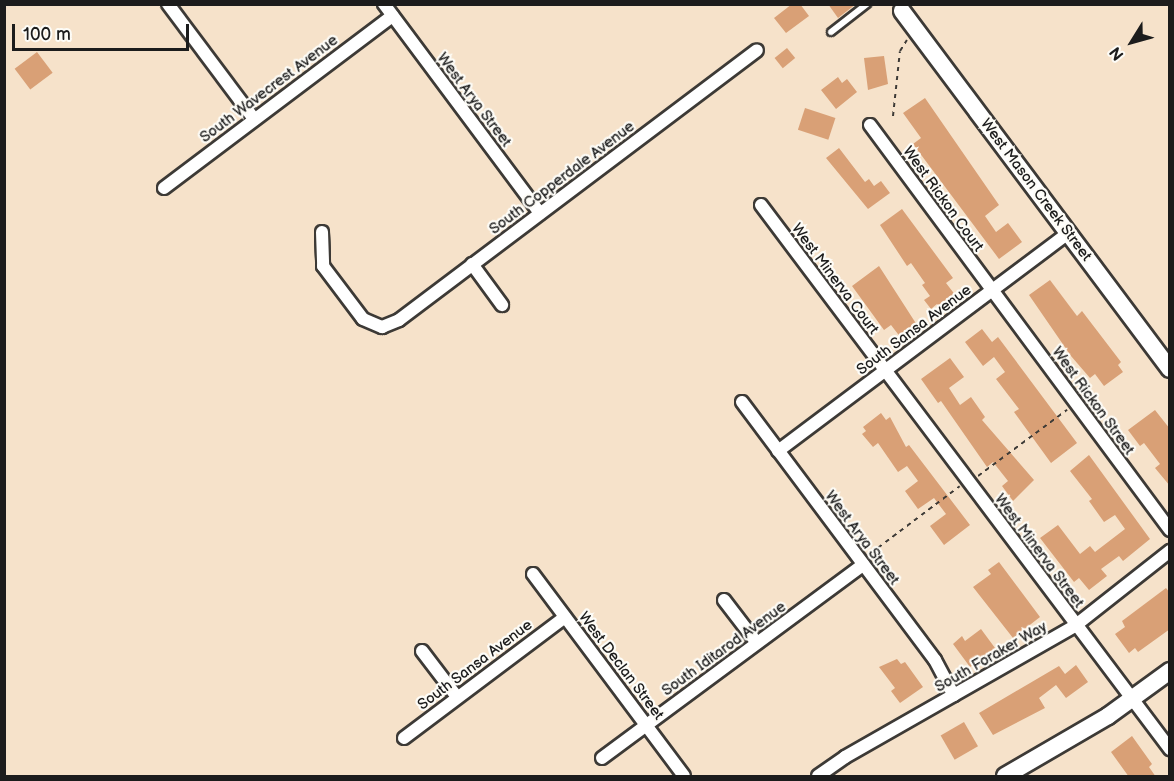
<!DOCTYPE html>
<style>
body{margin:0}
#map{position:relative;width:1174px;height:781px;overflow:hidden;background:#f6e2ca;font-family:"Balsamiq Sans",sans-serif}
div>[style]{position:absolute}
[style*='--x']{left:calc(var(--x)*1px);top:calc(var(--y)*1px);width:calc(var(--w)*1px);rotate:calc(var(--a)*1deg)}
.building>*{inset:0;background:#d9a076;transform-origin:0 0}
.path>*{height:2px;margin-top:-1px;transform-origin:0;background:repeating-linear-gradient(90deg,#3d3a36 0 4.5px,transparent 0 9px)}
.roads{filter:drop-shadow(2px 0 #3d3a36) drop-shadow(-2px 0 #3d3a36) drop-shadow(0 2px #3d3a36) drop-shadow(0 -2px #3d3a36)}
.lane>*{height:6px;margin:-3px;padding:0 3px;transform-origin:3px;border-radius:3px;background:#fff}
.street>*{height:12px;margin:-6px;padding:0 6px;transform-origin:6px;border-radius:6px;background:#fff}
.secondary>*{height:16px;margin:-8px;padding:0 8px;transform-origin:8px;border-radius:8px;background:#fff}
span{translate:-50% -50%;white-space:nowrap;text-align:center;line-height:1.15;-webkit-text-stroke:4.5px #fdfcf7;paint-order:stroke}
.street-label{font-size:15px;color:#1c1c1c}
.frame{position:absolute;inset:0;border:6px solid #1c1c1c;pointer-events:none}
.north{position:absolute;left:1102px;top:12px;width:60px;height:60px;-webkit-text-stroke:4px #fdfcf7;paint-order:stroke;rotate:233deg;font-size:16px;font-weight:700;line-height:24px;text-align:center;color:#1c1c1c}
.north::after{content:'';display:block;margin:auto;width:21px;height:27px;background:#1c1c1c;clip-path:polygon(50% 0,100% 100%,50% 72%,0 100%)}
.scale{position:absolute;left:12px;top:24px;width:177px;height:27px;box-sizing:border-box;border:3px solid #1c1c1c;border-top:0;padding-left:8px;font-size:18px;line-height:21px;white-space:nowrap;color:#1c1c1c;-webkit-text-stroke:4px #fdfcf7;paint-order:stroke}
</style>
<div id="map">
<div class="building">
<div style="clip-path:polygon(792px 4px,800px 4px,809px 16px,786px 33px,774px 18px)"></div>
<div style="clip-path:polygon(828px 4px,856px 4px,838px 18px)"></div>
<div style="left:787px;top:48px;width:13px;height:16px;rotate:51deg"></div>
<div style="left:37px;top:52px;width:26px;height:28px;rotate:53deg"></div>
<div style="clip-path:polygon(884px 56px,888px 84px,868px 90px,864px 58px)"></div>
<div style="clip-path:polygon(838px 77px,842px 83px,847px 79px,857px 92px,836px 109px,821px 90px)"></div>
<div style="clip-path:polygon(925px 98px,999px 205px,985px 216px,996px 232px,1008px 223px,1022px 242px,999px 259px,913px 144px,921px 138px,903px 113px)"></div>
<div style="left:805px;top:108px;width:32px;height:23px;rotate:18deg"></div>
<div style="clip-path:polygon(839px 148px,865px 182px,869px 179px,874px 186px,881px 181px,890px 193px,868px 209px,826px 158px)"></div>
<div style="clip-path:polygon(902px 209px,953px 278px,946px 283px,956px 296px,941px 308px,937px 304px,931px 309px,924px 300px,930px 296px,922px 285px,925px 283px,911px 263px,907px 266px,880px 225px)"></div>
<div style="clip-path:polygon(879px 266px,917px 325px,901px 338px,891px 325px,884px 330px,852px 286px)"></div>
<div style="clip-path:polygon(1050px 280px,1077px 316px,1082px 311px,1121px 362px,1118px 365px,1123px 372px,1104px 386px,1095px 374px,1090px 378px,1071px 356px,1029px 295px)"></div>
<div style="clip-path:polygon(982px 329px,992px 342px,998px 337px,1077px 443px,1051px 463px,1014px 412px,1019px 409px,996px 379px,1005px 372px,994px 357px,983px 366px,965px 342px)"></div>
<div style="clip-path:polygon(950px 358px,964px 377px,949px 388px,960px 405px,971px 397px,985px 417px,982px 420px,1034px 480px,1013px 501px,1002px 486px,1008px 481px,993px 462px,987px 467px,941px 401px,938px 403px,921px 379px)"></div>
<div style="clip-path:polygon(1155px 410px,1170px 429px,1170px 486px,1155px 468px,1160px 464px,1144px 443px,1140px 446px,1128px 430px)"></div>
<div style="clip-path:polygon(881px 413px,886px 420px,890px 417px,906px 447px,909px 445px,970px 525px,944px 545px,930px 526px,946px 514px,934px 498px,918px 509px,905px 491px,918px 481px,907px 466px,898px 472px,878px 443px,873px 447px,862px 434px,866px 431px,863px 427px)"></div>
<div style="clip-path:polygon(1089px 455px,1150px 539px,1123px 561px,1119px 556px,1101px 569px,1107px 576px,1089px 590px,1079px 578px,1074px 582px,1040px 538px,1058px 525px,1080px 554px,1090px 546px,1095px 552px,1125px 529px,1115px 515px,1104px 522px,1089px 501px,1092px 499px,1070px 471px)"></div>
<div style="clip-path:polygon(999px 562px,1040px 617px,1013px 638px,973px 587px,991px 574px,988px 570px)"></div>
<div style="clip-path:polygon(1166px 588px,1170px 593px,1170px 629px,1138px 652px,1135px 648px,1129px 653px,1115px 634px,1125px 627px,1122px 621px)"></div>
<div style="clip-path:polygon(981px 629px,995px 648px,970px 667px,953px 644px,962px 636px,965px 641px)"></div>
<div style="clip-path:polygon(897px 659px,901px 664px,905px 662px,923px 687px,900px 703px,891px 691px,895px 688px,879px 667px)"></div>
<div style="clip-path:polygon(1076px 665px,1088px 682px,1066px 698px,1056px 685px,1039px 698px,1045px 708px,993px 735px,979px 713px,1059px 666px,1065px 674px)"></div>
<div style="left:964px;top:722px;width:28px;height:27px;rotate:60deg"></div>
<div style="clip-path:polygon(1132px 736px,1152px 764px,1149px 767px,1156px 777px,1129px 777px,1111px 752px)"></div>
</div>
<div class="path">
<div style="--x:893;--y:116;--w:65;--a:-83.9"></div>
<div style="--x:900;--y:51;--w:13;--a:-58"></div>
<div style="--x:978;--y:476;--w:111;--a:-36.6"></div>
<div style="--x:871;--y:553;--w:111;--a:-37"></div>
</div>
<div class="roads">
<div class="lane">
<div style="--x:831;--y:32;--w:46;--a:-37.9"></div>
</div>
<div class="street">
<div style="--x:168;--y:4;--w:144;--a:53.2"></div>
<div style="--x:384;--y:4;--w:261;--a:53.3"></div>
<div style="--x:870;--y:125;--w:504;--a:53.47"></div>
<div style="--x:164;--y:188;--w:286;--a:-37"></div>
<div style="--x:761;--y:205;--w:681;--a:53.06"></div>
<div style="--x:322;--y:232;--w:34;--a:88"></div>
<div style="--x:323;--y:266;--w:66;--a:53"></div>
<div style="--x:363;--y:319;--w:21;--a:23"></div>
<div style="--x:382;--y:327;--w:18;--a:-22"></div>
<div style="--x:399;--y:320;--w:448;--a:-37"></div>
<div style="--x:472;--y:264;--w:51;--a:53.8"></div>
<div style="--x:742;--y:402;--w:322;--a:53.2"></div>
<div style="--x:935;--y:660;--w:40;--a:62"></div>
<div style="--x:778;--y:451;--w:363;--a:-36.9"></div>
<div style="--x:533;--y:574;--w:252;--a:53.2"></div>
<div style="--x:724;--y:600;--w:54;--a:52.5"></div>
<div style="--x:422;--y:651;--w:58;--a:52.7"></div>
<div style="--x:404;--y:738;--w:201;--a:-36.9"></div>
<div style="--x:602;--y:758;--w:325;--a:-36.5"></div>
<div style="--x:818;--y:776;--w:33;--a:-35"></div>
<div style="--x:845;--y:757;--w:266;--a:-29.7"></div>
<div style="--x:1076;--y:625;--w:120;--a:-38.2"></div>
</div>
<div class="secondary">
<div style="--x:902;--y:11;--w:447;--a:53.2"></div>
<div style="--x:1005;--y:776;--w:119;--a:-30.2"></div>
<div style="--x:1108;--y:716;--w:77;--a:-36"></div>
</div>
</div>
<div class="street-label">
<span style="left:269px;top:89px;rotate:-37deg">South Wavecrest Avenue</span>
<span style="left:474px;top:100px;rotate:53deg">West Arya Street</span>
<span style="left:562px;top:178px;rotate:-37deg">South Copperdale Avenue</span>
<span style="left:1036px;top:190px;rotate:53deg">West Mason Creek Street</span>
<span style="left:943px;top:199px;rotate:54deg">West Rickon Court</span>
<span style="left:835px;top:279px;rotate:53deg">West Minerva Court</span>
<span style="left:914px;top:330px;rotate:-37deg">South Sansa Avenue</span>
<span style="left:1093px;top:401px;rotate:54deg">West Rickon Street</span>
<span style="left:862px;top:538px;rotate:53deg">West Arya Street</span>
<span style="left:1039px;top:551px;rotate:53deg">West Minerva Street</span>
<span style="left:724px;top:649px;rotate:-36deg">South Iditarod Avenue</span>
<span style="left:991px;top:657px;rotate:-30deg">South Foraker Way</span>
<span style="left:475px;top:665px;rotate:-37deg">South Sansa Avenue</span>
<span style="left:621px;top:666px;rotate:53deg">West Declan Street</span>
</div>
<div class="frame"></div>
<div class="north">N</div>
<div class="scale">100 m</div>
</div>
